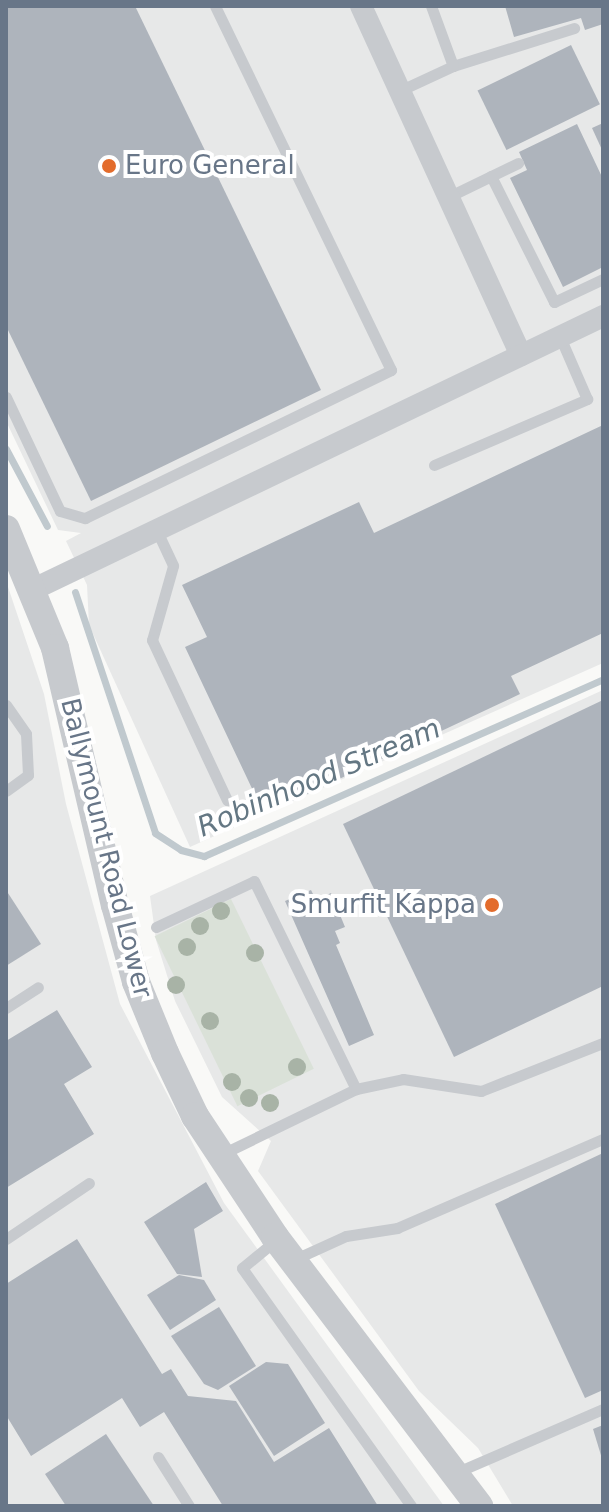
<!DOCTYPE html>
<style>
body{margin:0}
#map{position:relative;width:609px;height:1512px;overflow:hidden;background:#f9f9f7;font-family:"DejaVu Sans",sans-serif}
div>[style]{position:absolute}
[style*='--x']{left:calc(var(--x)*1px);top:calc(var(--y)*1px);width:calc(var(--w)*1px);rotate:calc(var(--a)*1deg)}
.built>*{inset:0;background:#e7e8e8}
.green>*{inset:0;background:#dae1d8;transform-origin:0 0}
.stream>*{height:7px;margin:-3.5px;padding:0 3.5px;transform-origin:3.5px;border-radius:3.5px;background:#c0c9ce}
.building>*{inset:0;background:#aeb4bc;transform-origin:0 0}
.service>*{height:11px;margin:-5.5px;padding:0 5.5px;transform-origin:5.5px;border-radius:5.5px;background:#c7cace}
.minor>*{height:22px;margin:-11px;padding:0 11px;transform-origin:11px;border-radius:11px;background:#c7cace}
.tertiary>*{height:28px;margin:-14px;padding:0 14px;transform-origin:14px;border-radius:14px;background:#c7cace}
.trees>*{width:18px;height:18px;margin:-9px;border-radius:50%;background:#a8b3a6}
.dots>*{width:22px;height:22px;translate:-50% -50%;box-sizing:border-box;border:4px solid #fff;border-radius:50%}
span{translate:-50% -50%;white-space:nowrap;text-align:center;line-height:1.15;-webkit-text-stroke:8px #fff;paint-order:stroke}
.poi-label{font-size:26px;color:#687688}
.left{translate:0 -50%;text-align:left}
.right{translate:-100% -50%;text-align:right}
.street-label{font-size:26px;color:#687688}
.water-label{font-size:28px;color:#647783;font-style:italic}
.frame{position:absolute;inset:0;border:8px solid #687688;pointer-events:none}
</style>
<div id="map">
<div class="built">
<div style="clip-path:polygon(6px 6px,603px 6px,603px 663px,190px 847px,89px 625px,87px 585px,66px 541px,81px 533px,58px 530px,6px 421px)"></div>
<div style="clip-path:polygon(6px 581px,44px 694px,66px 804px,120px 1004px,224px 1203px,444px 1506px,6px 1506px)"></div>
<div style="clip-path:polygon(603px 690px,603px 1506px,513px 1506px,478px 1448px,419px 1391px,258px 1171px,271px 1141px,222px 1097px,175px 1001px,156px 940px,150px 896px)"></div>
</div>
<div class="green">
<div style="left:231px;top:899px;width:189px;height:85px;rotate:64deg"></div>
</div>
<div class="stream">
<div style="--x:6;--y:449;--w:87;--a:62"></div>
<div style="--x:75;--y:592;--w:254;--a:71.6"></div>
<div style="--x:155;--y:833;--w:31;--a:33"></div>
<div style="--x:181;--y:850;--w:24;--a:15"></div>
<div style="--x:204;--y:856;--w:436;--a:-23.9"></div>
</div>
<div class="building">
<div style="clip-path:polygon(6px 6px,135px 6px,321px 390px,91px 501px,6px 326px)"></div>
<div style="clip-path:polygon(505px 6px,603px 6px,603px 24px,585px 30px,581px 18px,514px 37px)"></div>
<div style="left:571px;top:45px;width:66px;height:104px;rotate:64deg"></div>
<div style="clip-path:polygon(603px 123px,603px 152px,592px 128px)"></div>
<div style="clip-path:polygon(577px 124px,603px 179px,603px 267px,563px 287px,510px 178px,527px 170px,519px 152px)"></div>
<div style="clip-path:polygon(603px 425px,603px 633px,511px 676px,520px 694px,286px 804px,278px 789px,257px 799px,185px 647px,207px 637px,182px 585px,359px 502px,374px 533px)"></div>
<div style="clip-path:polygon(603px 700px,603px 986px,454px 1057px,343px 824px)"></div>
<div style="clip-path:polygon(6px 890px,41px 944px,6px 966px)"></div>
<div style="clip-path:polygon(311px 890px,316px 900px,331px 893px,345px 927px,335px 931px,340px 943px,336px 945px,374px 1035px,349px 1046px,285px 901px)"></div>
<div style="clip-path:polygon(57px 1010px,92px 1067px,64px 1084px,94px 1134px,6px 1188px,6px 1041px)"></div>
<div style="clip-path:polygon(603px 1153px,603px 1390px,585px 1398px,495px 1204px)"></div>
<div style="clip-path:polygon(206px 1182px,223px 1211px,194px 1229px,202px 1277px,177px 1274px,144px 1222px)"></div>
<div style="clip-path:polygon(77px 1239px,162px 1374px,171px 1369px,188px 1396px,236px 1401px,274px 1462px,329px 1428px,378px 1506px,223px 1506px,164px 1412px,140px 1427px,122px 1398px,31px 1456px,6px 1415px,6px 1284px)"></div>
<div style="clip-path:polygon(179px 1275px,204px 1280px,216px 1300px,170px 1330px,147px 1295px)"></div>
<div style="clip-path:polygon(219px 1307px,256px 1366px,218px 1390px,204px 1384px,171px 1336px)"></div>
<div style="clip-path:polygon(266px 1362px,288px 1364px,325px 1423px,274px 1456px,229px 1386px)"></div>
<div style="clip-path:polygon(603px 1425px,603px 1462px,593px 1429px)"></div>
<div style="clip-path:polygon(106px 1434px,154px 1506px,66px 1506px,45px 1474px)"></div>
</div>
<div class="service">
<div style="--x:453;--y:66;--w:127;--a:-17.4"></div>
<div style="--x:399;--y:91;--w:60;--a:-24.8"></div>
<div style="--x:453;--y:66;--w:64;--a:-110.1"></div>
<div style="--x:491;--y:176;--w:141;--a:63.4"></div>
<div style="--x:554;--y:302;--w:54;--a:-25.1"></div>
<div style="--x:448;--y:197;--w:78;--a:-25.9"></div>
<div style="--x:6;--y:397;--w:126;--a:64.7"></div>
<div style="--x:60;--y:511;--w:26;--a:16"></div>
<div style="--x:85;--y:518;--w:340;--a:-25.8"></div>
<div style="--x:391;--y:370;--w:404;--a:-115.8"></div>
<div style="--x:434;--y:465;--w:167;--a:-23.3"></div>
<div style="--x:587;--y:399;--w:68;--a:-113.5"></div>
<div style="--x:157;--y:531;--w:38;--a:65"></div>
<div style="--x:173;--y:566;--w:77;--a:105.8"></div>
<div style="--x:152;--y:640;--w:177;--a:64.9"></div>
<div style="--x:6;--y:705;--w:35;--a:55"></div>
<div style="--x:26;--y:734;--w:41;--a:87.2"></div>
<div style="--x:28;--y:775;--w:27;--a:144"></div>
<div style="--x:156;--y:927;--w:108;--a:-25.1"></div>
<div style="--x:254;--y:881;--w:232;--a:63.9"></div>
<div style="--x:6;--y:1008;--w:38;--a:-33"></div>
<div style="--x:220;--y:1155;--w:151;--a:-25.9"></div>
<div style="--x:356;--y:1089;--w:48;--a:-12"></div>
<div style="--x:403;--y:1079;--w:79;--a:8.7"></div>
<div style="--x:481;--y:1091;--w:131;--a:-21.5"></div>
<div style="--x:6;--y:1239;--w:100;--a:-34"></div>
<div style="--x:276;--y:1240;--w:44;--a:140.5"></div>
<div style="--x:242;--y:1268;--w:292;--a:54.6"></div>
<div style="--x:293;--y:1260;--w:58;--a:-24.4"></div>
<div style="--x:346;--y:1236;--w:52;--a:-8.9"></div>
<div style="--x:397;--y:1228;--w:224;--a:-23.4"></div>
<div style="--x:158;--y:1457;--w:58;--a:57.7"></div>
<div style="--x:455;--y:1473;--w:161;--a:-23.4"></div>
</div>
<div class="minor">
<div style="--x:361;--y:6;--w:384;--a:65.4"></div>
<div style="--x:34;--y:589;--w:631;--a:-25.63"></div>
</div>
<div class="tertiary">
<div style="--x:6;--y:529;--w:129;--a:67.6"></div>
<div style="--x:55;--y:648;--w:264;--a:76.9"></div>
<div style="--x:115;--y:905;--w:80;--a:74.7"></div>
<div style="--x:136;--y:982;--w:77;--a:67.8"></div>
<div style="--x:165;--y:1053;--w:70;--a:64.5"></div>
<div style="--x:195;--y:1116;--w:145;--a:56.5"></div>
<div style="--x:275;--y:1237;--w:338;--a:52.8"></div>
</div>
<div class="trees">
<div style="left:221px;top:911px"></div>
<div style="left:200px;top:926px"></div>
<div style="left:187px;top:947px"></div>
<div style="left:255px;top:953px"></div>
<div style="left:176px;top:985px"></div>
<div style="left:210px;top:1021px"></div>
<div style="left:297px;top:1067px"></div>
<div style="left:232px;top:1082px"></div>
<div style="left:249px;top:1098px"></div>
<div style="left:270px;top:1103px"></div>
</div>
<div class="dots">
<div style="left:109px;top:166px;background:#e36c2c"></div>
<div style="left:492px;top:905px;background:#e36c2c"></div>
</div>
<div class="poi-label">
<span class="left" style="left:125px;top:166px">Euro General</span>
<span class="right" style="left:476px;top:905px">Smurfit Kappa</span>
</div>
<div class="street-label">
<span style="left:106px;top:848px;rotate:76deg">Ballymount Road Lower</span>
</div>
<div class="water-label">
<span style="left:319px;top:778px;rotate:-23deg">Robinhood Stream</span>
</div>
<div class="frame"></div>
</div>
